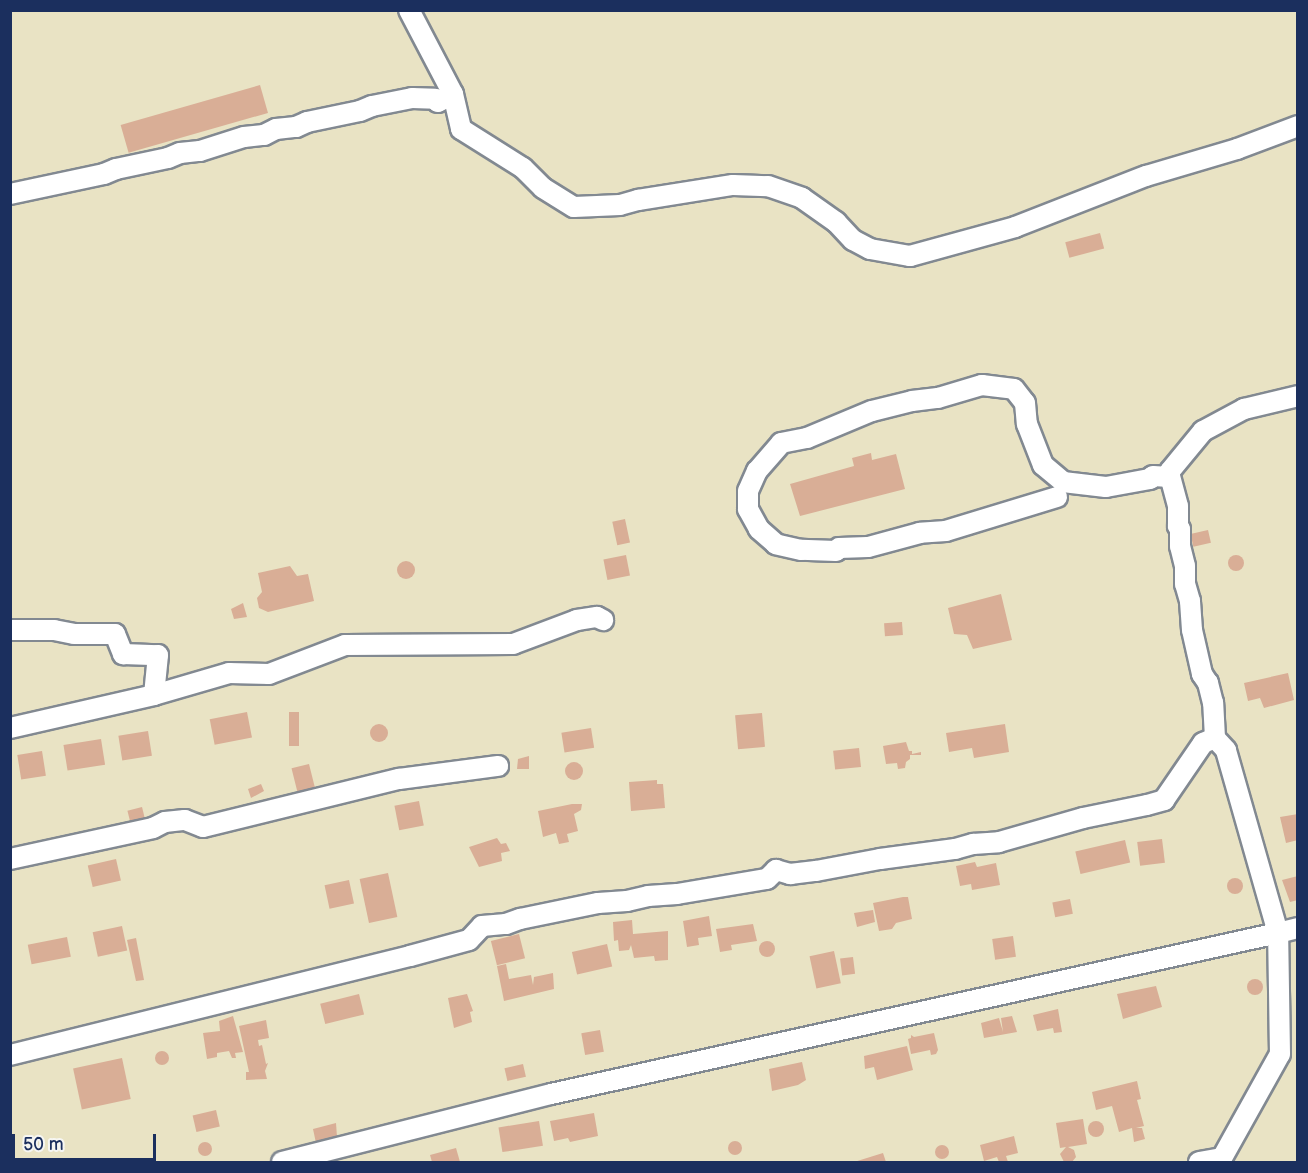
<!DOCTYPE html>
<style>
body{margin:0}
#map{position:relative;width:1308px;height:1173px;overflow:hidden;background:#e9e3c4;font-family:"Balsamiq Sans",sans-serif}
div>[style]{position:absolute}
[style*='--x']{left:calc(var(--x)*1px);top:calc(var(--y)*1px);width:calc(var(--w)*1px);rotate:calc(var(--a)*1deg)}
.building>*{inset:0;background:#d9ae96;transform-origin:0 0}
.round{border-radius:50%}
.roads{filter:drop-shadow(2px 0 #828991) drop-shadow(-2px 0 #828991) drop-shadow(0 2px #828991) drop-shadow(0 -2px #828991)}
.minor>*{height:20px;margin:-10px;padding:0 10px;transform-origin:10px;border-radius:10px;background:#fff}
span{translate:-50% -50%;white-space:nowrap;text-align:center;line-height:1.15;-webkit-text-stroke:4.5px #f6f6f2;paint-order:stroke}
.frame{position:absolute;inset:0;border:12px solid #1b2f5e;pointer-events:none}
.scale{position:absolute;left:12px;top:1134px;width:144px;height:27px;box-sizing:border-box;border:3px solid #1b2f5e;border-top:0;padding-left:8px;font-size:18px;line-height:21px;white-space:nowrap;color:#1b2f5e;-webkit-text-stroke:4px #f6f6f2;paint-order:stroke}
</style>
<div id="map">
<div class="building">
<div style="left:260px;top:85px;width:29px;height:145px;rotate:74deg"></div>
<div style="left:1100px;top:233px;width:16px;height:36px;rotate:75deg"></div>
<div style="clip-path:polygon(871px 453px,872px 460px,896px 454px,905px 489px,800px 516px,790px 484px,854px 466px,852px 458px)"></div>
<div style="left:625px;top:519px;width:24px;height:13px;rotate:78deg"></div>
<div style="left:1208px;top:530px;width:13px;height:18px;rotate:77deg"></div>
<div class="round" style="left:1228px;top:555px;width:16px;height:16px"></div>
<div style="left:626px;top:555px;width:21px;height:23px;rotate:79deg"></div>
<div class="round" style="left:397px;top:561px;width:18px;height:18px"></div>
<div style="clip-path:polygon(290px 566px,297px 576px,308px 574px,314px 601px,268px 612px,259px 608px,257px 598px,262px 592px,258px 573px)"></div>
<div style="clip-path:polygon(1001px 594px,1012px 640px,973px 649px,967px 635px,954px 634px,948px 608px)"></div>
<div style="clip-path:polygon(243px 603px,247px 617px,234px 619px,231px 609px)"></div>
<div style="left:902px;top:622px;width:13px;height:18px;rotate:86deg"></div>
<div style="clip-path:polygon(1288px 673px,1294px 700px,1264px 708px,1260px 698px,1248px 701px,1244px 683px)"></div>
<div style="left:247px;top:712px;width:26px;height:38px;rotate:79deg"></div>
<div style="left:289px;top:712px;width:10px;height:34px"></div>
<div style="left:762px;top:713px;width:34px;height:27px;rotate:85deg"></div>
<div style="clip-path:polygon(1005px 724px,1009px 752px,974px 758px,972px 748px,949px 752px,946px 733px)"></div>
<div class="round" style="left:370px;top:724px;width:18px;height:18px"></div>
<div style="left:591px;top:728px;width:20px;height:30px;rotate:81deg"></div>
<div style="left:148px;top:731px;width:25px;height:30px;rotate:81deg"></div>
<div style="left:101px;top:739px;width:26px;height:38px;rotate:81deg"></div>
<div style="clip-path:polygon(906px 742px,909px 751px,912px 751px,912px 754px,921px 752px,921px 755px,910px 755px,910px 759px,906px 762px,905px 768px,898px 769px,897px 763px,886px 764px,883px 746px)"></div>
<div style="left:859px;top:748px;width:19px;height:26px;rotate:84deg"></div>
<div style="left:42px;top:751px;width:25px;height:25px;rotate:81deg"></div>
<div style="clip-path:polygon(529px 756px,529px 769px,517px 769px,518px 759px)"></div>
<div class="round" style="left:565px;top:762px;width:18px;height:18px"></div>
<div style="left:309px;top:764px;width:25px;height:18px;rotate:76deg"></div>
<div style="clip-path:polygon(657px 780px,657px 784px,663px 784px,665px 808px,631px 811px,629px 782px)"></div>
<div style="clip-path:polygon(261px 784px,264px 791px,251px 798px,248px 789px)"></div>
<div style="left:419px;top:801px;width:25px;height:25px;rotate:79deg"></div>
<div style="clip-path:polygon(572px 804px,582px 804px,581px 810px,574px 814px,578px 831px,567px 834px,569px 842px,559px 844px,556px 833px,543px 837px,538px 811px)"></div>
<div style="left:142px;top:807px;width:12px;height:15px;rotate:76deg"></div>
<div style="clip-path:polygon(1298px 814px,1298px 840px,1286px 843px,1280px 817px)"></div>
<div style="clip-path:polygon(497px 838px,501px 844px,506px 843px,510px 851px,501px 853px,502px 861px,479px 867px,469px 847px)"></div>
<div style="left:1162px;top:839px;width:24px;height:25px;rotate:83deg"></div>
<div style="left:1125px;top:840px;width:23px;height:51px;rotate:77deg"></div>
<div style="left:116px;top:859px;width:22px;height:29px;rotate:77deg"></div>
<div style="clip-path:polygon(975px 862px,977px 867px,996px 863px,1000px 885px,972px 890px,971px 884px,960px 886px,956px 866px)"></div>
<div style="left:388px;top:873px;width:45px;height:29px;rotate:78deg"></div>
<div style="clip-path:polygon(1298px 876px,1298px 900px,1290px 902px,1282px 880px)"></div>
<div class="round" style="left:1227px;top:878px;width:16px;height:16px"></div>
<div style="left:349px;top:880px;width:24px;height:25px;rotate:78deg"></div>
<div style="clip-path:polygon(903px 897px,908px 897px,912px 919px,896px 923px,892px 929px,879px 931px,873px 903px)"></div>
<div style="left:1070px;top:899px;width:15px;height:18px;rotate:79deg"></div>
<div style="clip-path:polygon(873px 910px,875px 922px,857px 927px,854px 913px)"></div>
<div style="clip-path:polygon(709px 916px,712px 936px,698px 938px,699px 945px,687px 947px,683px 921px)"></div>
<div style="clip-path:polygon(632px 920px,633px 934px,668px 931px,668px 960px,655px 961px,654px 956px,634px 958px,631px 945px,629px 950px,619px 951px,618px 940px,614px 941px,613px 922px)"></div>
<div style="clip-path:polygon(753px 924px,757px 941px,731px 945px,732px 950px,720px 952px,716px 929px)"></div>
<div style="left:122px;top:926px;width:25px;height:30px;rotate:78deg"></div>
<div style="left:519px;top:934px;width:25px;height:29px;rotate:76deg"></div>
<div style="left:1013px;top:936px;width:21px;height:21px;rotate:82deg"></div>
<div style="left:67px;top:937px;width:20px;height:40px;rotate:79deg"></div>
<div style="clip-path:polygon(136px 938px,144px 980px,136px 981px,127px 940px)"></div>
<div class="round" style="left:759px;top:941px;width:16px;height:16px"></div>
<div style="left:607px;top:944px;width:23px;height:36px;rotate:77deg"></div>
<div style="left:834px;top:951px;width:33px;height:25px;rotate:78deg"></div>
<div style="left:853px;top:957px;width:17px;height:13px;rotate:83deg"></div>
<div style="clip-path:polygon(506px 964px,509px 979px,531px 975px,533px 985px,534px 977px,553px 973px,554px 989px,504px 1001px,497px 966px)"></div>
<div class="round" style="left:1247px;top:979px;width:16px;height:16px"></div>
<div style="clip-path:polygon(1156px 986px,1162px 1007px,1123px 1019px,1117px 994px)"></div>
<div style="left:359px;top:994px;width:21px;height:40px;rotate:76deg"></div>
<div style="clip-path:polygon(467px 994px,473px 1011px,470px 1012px,472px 1022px,454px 1028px,448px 998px)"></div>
<div style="clip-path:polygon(1058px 1009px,1062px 1032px,1054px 1033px,1053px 1028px,1037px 1031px,1033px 1015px)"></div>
<div style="clip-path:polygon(233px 1016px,243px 1052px,235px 1053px,236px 1058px,232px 1058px,229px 1051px,217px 1053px,217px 1057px,207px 1059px,203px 1033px,220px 1031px,219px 1021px)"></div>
<div style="clip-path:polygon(1012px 1016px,1017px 1032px,984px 1038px,981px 1023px,999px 1018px,1003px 1032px,1001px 1018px)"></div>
<div style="clip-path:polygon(266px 1020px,269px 1038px,258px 1040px,259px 1046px,262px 1045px,266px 1064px,268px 1063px,265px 1071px,267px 1079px,246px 1080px,246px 1072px,249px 1072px,239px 1026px)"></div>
<div style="left:600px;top:1030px;width:22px;height:19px;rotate:80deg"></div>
<div style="clip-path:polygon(934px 1033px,938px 1050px,936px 1054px,931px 1055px,930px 1050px,911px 1054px,908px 1039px,911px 1038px,911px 1035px,914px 1037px)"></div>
<div style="clip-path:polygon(907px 1046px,913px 1070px,877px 1080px,874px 1067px,865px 1069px,864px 1056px)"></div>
<div class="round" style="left:155px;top:1051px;width:14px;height:14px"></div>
<div style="left:122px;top:1058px;width:42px;height:50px;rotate:78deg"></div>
<div style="clip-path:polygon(802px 1062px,806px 1080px,798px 1085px,772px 1091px,769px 1069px)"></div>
<div style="left:523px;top:1064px;width:13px;height:19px;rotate:77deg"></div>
<div style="clip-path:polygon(1137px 1081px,1141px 1099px,1137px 1100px,1144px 1126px,1136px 1128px,1142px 1128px,1145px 1139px,1134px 1142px,1132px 1128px,1119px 1132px,1112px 1106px,1096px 1110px,1092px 1092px)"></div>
<div style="left:216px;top:1110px;width:17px;height:24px;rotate:77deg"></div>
<div style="clip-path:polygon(594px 1113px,598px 1136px,570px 1142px,568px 1138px,554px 1141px,550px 1121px)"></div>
<div style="clip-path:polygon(1083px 1119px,1087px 1144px,1068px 1147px,1074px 1150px,1076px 1157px,1072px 1162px,1064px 1162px,1060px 1154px,1066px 1147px,1060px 1148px,1056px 1123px)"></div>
<div class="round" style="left:1088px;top:1121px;width:16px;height:16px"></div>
<div style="left:539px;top:1121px;width:25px;height:41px;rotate:81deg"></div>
<div style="clip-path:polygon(336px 1123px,337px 1137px,316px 1143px,313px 1129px)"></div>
<div style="clip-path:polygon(1014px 1136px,1018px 1153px,1006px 1156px,1008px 1162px,999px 1162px,997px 1157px,984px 1161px,980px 1145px)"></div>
<div class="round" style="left:728px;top:1141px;width:14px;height:14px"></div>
<div class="round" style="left:198px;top:1142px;width:14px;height:14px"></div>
<div class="round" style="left:935px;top:1145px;width:14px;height:14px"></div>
<div style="clip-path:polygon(456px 1148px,460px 1162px,432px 1162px,430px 1155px)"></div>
<div style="clip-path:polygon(883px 1153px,886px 1162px,854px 1162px)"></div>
</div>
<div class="roads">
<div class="minor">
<div style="--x:409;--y:10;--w:95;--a:62.4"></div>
<div style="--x:453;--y:94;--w:36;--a:77"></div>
<div style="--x:461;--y:129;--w:73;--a:32.2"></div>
<div style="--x:523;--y:168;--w:28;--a:45"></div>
<div style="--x:543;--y:188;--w:36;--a:32"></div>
<div style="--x:574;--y:207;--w:46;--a:-2.5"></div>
<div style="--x:620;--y:205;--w:19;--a:-16"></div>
<div style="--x:638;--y:200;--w:96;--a:-9"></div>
<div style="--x:733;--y:185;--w:35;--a:2"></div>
<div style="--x:768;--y:186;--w:36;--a:19"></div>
<div style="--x:802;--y:198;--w:42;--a:35.2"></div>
<div style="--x:836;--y:222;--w:25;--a:47"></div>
<div style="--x:853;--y:240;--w:19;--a:28"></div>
<div style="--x:870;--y:249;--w:41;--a:9.9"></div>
<div style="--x:910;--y:256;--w:109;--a:-15.4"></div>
<div style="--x:1015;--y:227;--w:141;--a:-21.3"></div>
<div style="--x:1146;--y:176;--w:95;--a:-16.5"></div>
<div style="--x:1237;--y:149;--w:65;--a:-20.7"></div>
<div style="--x:10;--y:194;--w:96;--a:-12"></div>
<div style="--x:104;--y:174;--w:13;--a:-23"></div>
<div style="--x:116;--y:169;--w:53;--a:-11.9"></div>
<div style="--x:168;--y:158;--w:13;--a:-23"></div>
<div style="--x:180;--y:153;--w:20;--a:-6"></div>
<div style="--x:200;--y:151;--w:46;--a:-17.7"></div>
<div style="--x:244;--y:137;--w:20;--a:-6"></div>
<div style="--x:264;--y:135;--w:13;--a:-27"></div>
<div style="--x:276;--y:129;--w:20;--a:-6"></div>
<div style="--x:296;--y:127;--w:12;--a:-24"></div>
<div style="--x:307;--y:122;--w:54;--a:-11.7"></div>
<div style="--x:360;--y:111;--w:13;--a:-23"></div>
<div style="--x:372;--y:106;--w:41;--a:-11.3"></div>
<div style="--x:412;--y:98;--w:23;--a:2"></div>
<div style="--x:435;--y:99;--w:4;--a:45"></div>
<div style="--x:438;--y:102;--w:17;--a:-28"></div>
<div style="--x:1057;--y:497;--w:116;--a:163"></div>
<div style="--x:946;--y:531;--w:26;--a:176"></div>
<div style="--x:920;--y:533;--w:54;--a:164.9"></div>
<div style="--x:868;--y:547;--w:29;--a:178"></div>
<div style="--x:839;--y:548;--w:4;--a:135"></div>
<div style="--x:836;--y:551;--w:35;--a:-178"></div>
<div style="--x:801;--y:550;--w:26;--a:-167"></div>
<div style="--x:776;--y:544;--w:23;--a:-139"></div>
<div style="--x:759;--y:529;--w:23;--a:-119"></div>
<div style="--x:748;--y:509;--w:18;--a:-90"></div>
<div style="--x:748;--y:491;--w:22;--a:-66"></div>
<div style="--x:757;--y:471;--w:37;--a:-49"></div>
<div style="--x:781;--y:443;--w:26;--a:-11"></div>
<div style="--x:807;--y:438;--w:70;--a:-22.6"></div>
<div style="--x:872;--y:411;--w:41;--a:-14"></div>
<div style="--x:912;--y:401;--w:26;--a:-7"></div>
<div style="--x:938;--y:398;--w:46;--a:-16.5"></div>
<div style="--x:982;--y:385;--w:32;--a:7"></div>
<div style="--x:1014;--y:389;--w:18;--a:52"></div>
<div style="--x:1025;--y:403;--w:21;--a:85"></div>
<div style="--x:1027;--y:424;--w:44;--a:68.7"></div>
<div style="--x:1043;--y:465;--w:26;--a:40"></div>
<div style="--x:1063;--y:482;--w:43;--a:6.6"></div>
<div style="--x:1106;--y:487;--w:45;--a:-10.3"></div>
<div style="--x:1150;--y:479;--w:4;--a:-45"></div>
<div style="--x:1153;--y:476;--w:17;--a:3"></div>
<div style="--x:10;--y:630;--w:44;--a:0"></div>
<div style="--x:54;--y:630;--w:20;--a:11"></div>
<div style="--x:74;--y:634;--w:41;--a:0"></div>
<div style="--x:115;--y:634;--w:22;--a:68"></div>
<div style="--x:123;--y:654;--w:35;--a:2"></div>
<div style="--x:158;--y:655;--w:40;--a:95.7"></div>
<div style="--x:154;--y:695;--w:78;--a:-16.3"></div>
<div style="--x:229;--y:673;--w:40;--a:1.4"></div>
<div style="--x:269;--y:674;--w:81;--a:-20.9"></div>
<div style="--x:345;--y:645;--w:168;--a:-0.3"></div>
<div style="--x:513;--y:644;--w:68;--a:-20.6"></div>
<div style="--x:577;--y:620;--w:20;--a:-9"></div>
<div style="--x:597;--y:617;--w:7;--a:27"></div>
<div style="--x:10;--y:728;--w:148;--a:-12.9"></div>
<div style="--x:10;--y:859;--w:146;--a:-12.2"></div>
<div style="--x:153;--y:828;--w:13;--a:-27"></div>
<div style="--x:165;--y:822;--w:20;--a:-6"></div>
<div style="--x:185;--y:820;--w:19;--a:21"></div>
<div style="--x:203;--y:827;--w:202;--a:-13.8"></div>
<div style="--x:399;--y:779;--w:100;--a:-7.5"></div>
<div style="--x:10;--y:1055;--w:412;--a:-13.9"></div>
<div style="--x:410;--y:956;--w:61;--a:-15.2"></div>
<div style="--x:469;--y:940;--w:19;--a:-47"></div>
<div style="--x:482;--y:926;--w:24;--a:-5"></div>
<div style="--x:506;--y:924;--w:15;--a:-20"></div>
<div style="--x:520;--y:919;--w:80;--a:-11.6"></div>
<div style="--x:598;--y:903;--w:29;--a:-4"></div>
<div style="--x:627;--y:901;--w:22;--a:-13"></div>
<div style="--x:648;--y:896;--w:29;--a:-4"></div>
<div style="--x:677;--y:894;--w:91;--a:-9.5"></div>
<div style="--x:767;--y:879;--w:13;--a:-45"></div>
<div style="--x:776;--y:870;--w:15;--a:16"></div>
<div style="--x:790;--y:874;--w:26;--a:-7"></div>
<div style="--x:816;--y:871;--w:65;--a:-10.6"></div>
<div style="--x:880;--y:859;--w:76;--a:-7.6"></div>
<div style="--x:955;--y:849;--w:19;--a:-16"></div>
<div style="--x:973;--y:844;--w:26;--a:-4"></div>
<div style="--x:999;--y:842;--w:87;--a:-15.9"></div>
<div style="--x:1083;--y:818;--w:65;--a:-11.5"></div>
<div style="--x:1147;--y:805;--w:18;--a:-16"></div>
<div style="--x:1164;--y:800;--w:69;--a:-55.6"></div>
<div style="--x:1203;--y:743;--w:13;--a:-23"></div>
<div style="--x:282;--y:1162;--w:277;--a:-14.2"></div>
<div style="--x:551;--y:1094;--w:745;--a:-12.49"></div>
<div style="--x:1278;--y:933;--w:190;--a:-105.9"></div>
<div style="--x:1226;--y:750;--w:16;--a:-133"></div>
<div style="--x:1215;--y:738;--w:35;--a:-93"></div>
<div style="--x:1213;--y:703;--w:21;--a:-104"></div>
<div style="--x:1208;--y:683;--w:11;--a:-124"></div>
<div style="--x:1202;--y:674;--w:45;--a:-102.8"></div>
<div style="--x:1192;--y:630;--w:29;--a:-94"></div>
<div style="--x:1190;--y:601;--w:18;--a:-106"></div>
<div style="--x:1185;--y:584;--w:18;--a:-90"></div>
<div style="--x:1185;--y:566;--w:21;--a:-104"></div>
<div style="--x:1180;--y:546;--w:17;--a:-90"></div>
<div style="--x:1180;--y:529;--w:4;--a:-124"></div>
<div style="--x:1178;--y:526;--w:20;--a:-90"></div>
<div style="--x:1178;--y:506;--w:30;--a:-105"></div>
<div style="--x:1170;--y:477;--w:6;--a:-90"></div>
<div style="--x:1170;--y:471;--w:52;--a:-50.5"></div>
<div style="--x:1203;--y:431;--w:47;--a:-28.2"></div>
<div style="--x:1244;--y:409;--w:56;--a:-13.5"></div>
<div style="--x:1199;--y:1162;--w:23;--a:-10"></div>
<div style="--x:1222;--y:1158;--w:119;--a:-60.9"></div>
<div style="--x:1280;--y:1054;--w:121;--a:-90.9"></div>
<div style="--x:1278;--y:933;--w:21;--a:-14"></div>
</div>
</div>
<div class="frame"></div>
<div class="scale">50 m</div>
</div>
